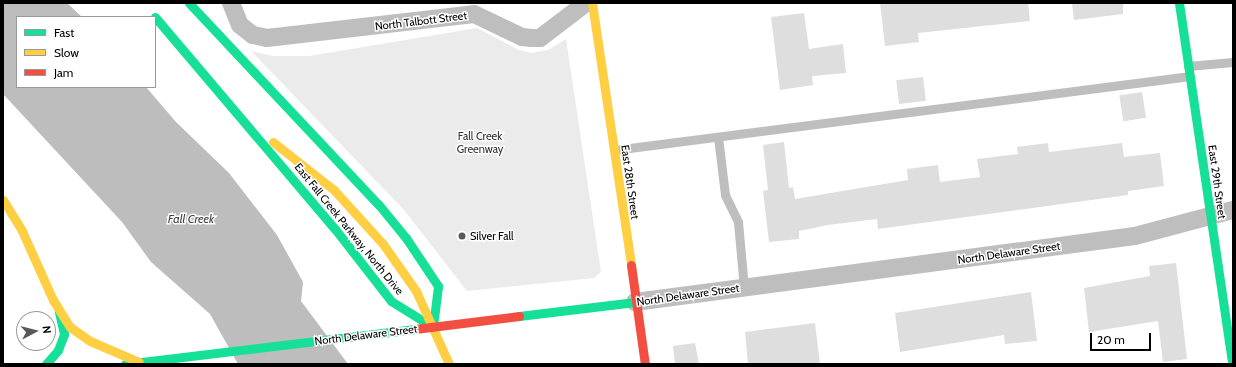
<!DOCTYPE html>
<style>
body{margin:0}
#map{position:relative;width:1236px;height:367px;overflow:hidden;background:#fff;font-family:Cabin,sans-serif}
div>[style]{position:absolute}
[style*='--x']{left:calc(var(--x)*1px);top:calc(var(--y)*1px);width:calc(var(--w)*1px);rotate:calc(var(--a)*1deg)}
.green>*{inset:0;background:#ebebeb}
.water>*{inset:0;background:#bdbdbd}
.building>*{inset:0;background:#dedede;transform-origin:0 0}
.lane>*{height:9px;margin:-4.5px;padding:0 4.5px;transform-origin:4.5px;border-radius:4.5px;background:#bebebe}
.street>*{height:18px;margin:-9px;padding:0 9px;transform-origin:9px;border-radius:9px;background:#bebebe}
.fast>*{height:9px;margin:-4.5px;padding:0 4.5px;transform-origin:4.5px;border-radius:4.5px;background:#16e098}
.slow>*{height:9px;margin:-4.5px;padding:0 4.5px;transform-origin:4.5px;border-radius:4.5px;background:#ffcf43}
.jam>*{height:9px;margin:-4.5px;padding:0 4.5px;transform-origin:4.5px;border-radius:4.5px;background:#f24e42}
.dots>*{width:11px;height:11px;translate:-50% -50%;box-sizing:border-box;border:2px solid #fff;border-radius:50%}
span{translate:-50% -50%;white-space:nowrap;text-align:center;line-height:1.15;-webkit-text-stroke:3px #fff;paint-order:stroke}
.street-label{font-size:11px;color:#000}
.park-label{font-size:11px;color:#313131}
.poi-label{font-size:11px;color:#000}
.left{translate:0 -50%;text-align:left}
.water-label{font-size:12px;color:#424242;font-style:italic}
.frame{position:absolute;inset:0;border:4px solid #000;pointer-events:none}
.legend{position:absolute;left:16px;top:16px;width:140px;height:72px;box-sizing:border-box;background:#fff;border:1px solid #999;margin:0;padding:5px 7px;list-style:none;font-size:12px;color:#000}
.legend li{display:flex;align-items:center;gap:8px;height:20px}
.legend b{width:20px;border:1px solid #999}
.north{position:absolute;left:16px;top:311px;width:40px;height:40px;box-sizing:border-box;background:#fff;border:1px solid #999;border-radius:50%;rotate:83deg;font-size:11px;font-weight:700;line-height:16px;text-align:center;color:#000}
.north::after{content:'';display:block;margin:auto;width:14px;height:18px;background:#595959;clip-path:polygon(50% 0,100% 100%,50% 72%,0 100%)}
.scale{position:absolute;left:1090px;top:333px;width:61px;height:18px;box-sizing:border-box;border:2px solid #000;border-top:0;padding-left:5px;font-size:12px;line-height:14px;white-space:nowrap;color:#000;-webkit-text-stroke:3px #fff;paint-order:stroke}
</style>
<div id="map">
<div class="green">
<div style="clip-path:polygon(477px 28px,519px 50px,532px 53px,548px 50px,566px 39px,601px 272px,594px 278px,467px 291px,404px 210px,251px 51px,273px 56px,309px 56px)"></div>
</div>
<div class="water">
<div style="clip-path:polygon(3px 3px,67px 3px,82px 17px,17px 17px,17px 87px,146px 87px,176px 122px,229px 173px,277px 235px,303px 282px,301px 301px,348px 364px,238px 364px,210px 314px,151px 262px,122px 222px,3px 94px)"></div>
</div>
<div class="building">
<div style="clip-path:polygon(880px 3px,1028px 3px,1030px 21px,918px 33px,919px 42px,885px 46px)"></div>
<div style="clip-path:polygon(1072px 3px,1123px 3px,1123px 14px,1074px 20px)"></div>
<div style="clip-path:polygon(804px 13px,809px 49px,843px 44px,846px 73px,812px 76px,813px 85px,780px 90px,771px 17px)"></div>
<div style="left:923px;top:77px;width:24px;height:27px;rotate:83deg"></div>
<div style="left:1142px;top:92px;width:26px;height:23px;rotate:81deg"></div>
<div style="clip-path:polygon(784px 142px,789px 188px,793px 187px,795px 199px,908px 180px,907px 169px,938px 165px,940px 182px,980px 177px,977px 159px,1018px 154px,1017px 147px,1048px 143px,1049px 152px,1122px 143px,1124px 157px,1160px 153px,1164px 186px,1128px 191px,1128px 195px,878px 229px,877px 219px,828px 225px,799px 231px,799px 239px,769px 242px,763px 191px,768px 190px,763px 145px)"></div>
<div style="clip-path:polygon(1176px 263px,1187px 359px,1163px 362px,1158px 321px,1089px 332px,1084px 288px,1150px 276px,1149px 266px)"></div>
<div style="clip-path:polygon(1031px 292px,1037px 341px,1005px 344px,1004px 335px,900px 352px,895px 313px)"></div>
<div style="clip-path:polygon(815px 323px,820px 364px,748px 364px,745px 332px)"></div>
<div style="clip-path:polygon(695px 343px,699px 364px,675px 364px,673px 346px)"></div>
</div>
<div class="lane">
<div style="--x:1188;--y:66;--w:45;--a:-5.1"></div>
<div style="--x:718;--y:137;--w:58;--a:83.1"></div>
<div style="--x:725;--y:195;--w:30;--a:64"></div>
<div style="--x:738;--y:222;--w:66;--a:84.8"></div>
<div style="--x:614;--y:150;--w:581;--a:-7.32"></div>
</div>
<div class="street">
<div style="--x:231;--y:3;--w:24;--a:68"></div>
<div style="--x:240;--y:25;--w:16;--a:38"></div>
<div style="--x:253;--y:35;--w:14;--a:12"></div>
<div style="--x:267;--y:38;--w:208;--a:-6.6"></div>
<div style="--x:474;--y:14;--w:53;--a:25.6"></div>
<div style="--x:522;--y:37;--w:10;--a:6"></div>
<div style="--x:532;--y:38;--w:8;--a:0"></div>
<div style="--x:540;--y:38;--w:58;--a:-37.3"></div>
<div style="--x:635;--y:302;--w:504;--a:-7.52"></div>
<div style="--x:1135;--y:236;--w:101;--a:-14.9"></div>
</div>
<div class="fast">
<div style="--x:189;--y:3;--w:277;--a:46.8"></div>
<div style="--x:379;--y:205;--w:43;--a:50.7"></div>
<div style="--x:406;--y:238;--w:58;--a:56.3"></div>
<div style="--x:438;--y:286;--w:41;--a:97"></div>
<div style="--x:1179;--y:3;--w:365;--a:81.6"></div>
<div style="--x:155;--y:17;--w:278;--a:49.7"></div>
<div style="--x:335;--y:229;--w:91;--a:52.1"></div>
<div style="--x:391;--y:301;--w:49;--a:31.8"></div>
<div style="--x:519;--y:316;--w:117;--a:-6.9"></div>
<div style="--x:46;--y:364;--w:18;--a:-49"></div>
<div style="--x:58;--y:350;--w:17;--a:-69"></div>
<div style="--x:64;--y:334;--w:23;--a:-103"></div>
<div style="--x:125;--y:364;--w:292;--a:-6.9"></div>
</div>
<div class="slow">
<div style="--x:592;--y:3;--w:265;--a:81.5"></div>
<div style="--x:273;--y:142;--w:78;--a:38.2"></div>
<div style="--x:334;--y:190;--w:73;--a:47.8"></div>
<div style="--x:383;--y:244;--w:57;--a:54.9"></div>
<div style="--x:416;--y:291;--w:80;--a:65.7"></div>
<div style="--x:3;--y:200;--w:36;--a:58"></div>
<div style="--x:22;--y:231;--w:76;--a:65.8"></div>
<div style="--x:53;--y:300;--w:32;--a:58"></div>
<div style="--x:70;--y:327;--w:24;--a:35"></div>
<div style="--x:90;--y:341;--w:53;--a:23.2"></div>
</div>
<div class="jam">
<div style="--x:631;--y:265;--w:100;--a:82"></div>
<div style="--x:415;--y:329;--w:105;--a:-7.1"></div>
</div>
<div class="dots">
<div style="left:462px;top:236px;background:#595959"></div>
</div>
<div class="street-label">
<span style="left:421px;top:21px;rotate:-7deg">North Talbott Street</span>
<span style="left:630px;top:182px;rotate:82deg">East 28th Street</span>
<span style="left:1217px;top:182px;rotate:82deg">East 29th Street</span>
<span style="left:349px;top:229px;rotate:51deg">East Fall Creek Parkway, North Drive</span>
<span style="left:1009px;top:253px;rotate:-8deg">North Delaware Street</span>
<span style="left:688px;top:295px;rotate:-8deg">North Delaware Street</span>
<span style="left:366px;top:335px;rotate:-7deg">North Delaware Street</span>
</div>
<div class="park-label">
<span style="left:480px;top:143px">Fall Creek<br>Greenway</span>
</div>
<div class="poi-label">
<span class="left" style="left:470px;top:236px">Silver Fall</span>
</div>
<div class="water-label">
<span style="left:191px;top:219px">Fall Creek</span>
</div>
<div class="frame"></div>
<ul class="legend">
<li><b style="height:5px;background:#16e098"></b>Fast</li>
<li><b style="height:5px;background:#ffcf43"></b>Slow</li>
<li><b style="height:5px;background:#f24e42"></b>Jam</li>
</ul>
<div class="north">N</div>
<div class="scale">20 m</div>
</div>
